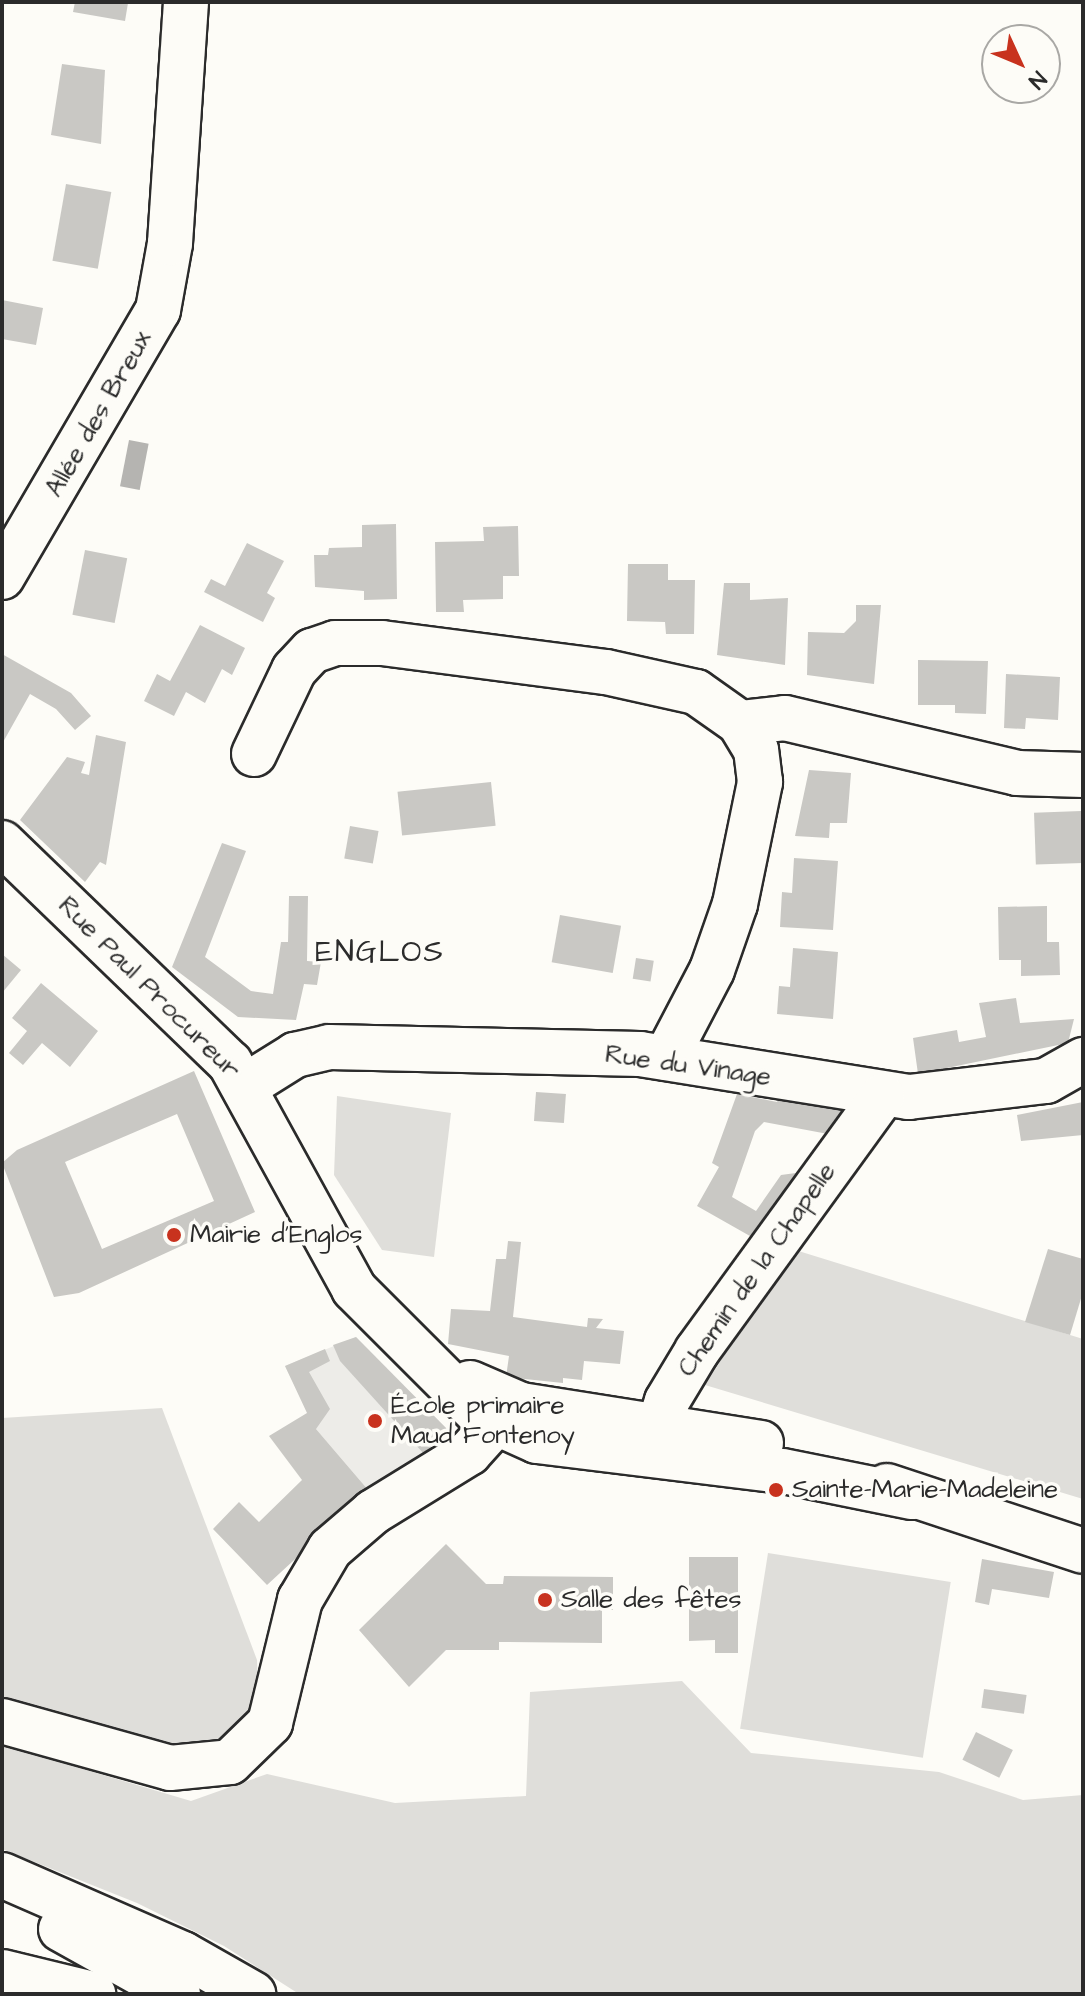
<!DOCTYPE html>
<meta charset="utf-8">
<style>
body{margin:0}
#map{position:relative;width:1085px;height:1996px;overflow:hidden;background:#fdfcf7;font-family:"Architects Daughter",sans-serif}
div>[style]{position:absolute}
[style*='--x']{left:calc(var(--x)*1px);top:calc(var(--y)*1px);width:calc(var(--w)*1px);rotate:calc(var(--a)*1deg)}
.built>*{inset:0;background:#edece8}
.green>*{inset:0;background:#dfdeda;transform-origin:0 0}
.water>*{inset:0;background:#b5b4b1;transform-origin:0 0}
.building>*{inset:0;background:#c9c8c4;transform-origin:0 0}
.roads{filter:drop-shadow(2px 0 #2b2b2b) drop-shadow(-2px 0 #2b2b2b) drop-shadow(0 2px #2b2b2b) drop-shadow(0 -2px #2b2b2b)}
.minor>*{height:44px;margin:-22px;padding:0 22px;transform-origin:22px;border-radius:22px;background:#fdfcf7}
.highway>*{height:44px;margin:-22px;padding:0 22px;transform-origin:22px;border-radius:22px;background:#fdfcf7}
.dots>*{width:22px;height:22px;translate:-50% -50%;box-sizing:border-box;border:4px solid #fdfcf7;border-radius:50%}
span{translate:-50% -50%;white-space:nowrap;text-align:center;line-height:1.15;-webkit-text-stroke:7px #fdfcf7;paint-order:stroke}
.street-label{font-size:26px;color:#2b2b2b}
.poi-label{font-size:26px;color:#2b2b2b}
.left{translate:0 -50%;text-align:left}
.quarter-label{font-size:30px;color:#2b2b2b;letter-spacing:2px}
.frame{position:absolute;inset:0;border:4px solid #2b2b2b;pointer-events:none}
.north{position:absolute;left:981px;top:24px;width:80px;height:80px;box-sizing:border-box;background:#fdfcf7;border:2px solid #a9a8a5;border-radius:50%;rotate:134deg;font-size:22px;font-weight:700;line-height:32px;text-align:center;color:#2b2b2b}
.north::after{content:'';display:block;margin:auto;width:28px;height:36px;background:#c8321e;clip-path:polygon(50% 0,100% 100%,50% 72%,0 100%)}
</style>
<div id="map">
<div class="built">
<div style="clip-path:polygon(356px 1337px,447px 1429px,424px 1454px,369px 1491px,316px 1429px,285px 1366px)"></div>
</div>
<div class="green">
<div style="clip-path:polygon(337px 1096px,451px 1113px,434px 1257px,382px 1250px,334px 1175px)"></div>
<div style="clip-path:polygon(792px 1249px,1083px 1339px,1083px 1499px,705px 1385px)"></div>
<div style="clip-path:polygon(162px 1408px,257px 1660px,258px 1698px,246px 1718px,226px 1738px,192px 1748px,2px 1699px,2px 1418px)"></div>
<div style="left:768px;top:1553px;width:185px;height:178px;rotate:9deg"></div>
<div style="clip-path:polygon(682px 1681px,751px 1753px,939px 1772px,1023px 1800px,1083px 1795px,1083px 1994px,299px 1994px,224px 1946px,137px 1903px,2px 1849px,2px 1745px,191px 1801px,267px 1774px,395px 1803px,526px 1796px,530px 1692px)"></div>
</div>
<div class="water">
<div style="left:129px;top:440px;width:20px;height:47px;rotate:11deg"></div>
</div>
<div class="building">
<div style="clip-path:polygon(75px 2px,128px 3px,125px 21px,73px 12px)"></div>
<div style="clip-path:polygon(62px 64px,105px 70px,101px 144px,51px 135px)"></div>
<div style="left:66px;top:184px;width:46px;height:78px;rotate:10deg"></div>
<div style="clip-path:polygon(2px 300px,43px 308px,36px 345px,2px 339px)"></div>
<div style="clip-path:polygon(396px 524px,397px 599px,364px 600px,364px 591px,315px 587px,314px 555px,328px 555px,329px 548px,362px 547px,362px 525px)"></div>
<div style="clip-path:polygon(518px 526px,519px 576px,503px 576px,503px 599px,463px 600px,464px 612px,436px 612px,435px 542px,484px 541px,483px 527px)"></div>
<div style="clip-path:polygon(247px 543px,284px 561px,267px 593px,275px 598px,263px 622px,204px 592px,211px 579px,225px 586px)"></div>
<div style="left:85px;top:550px;width:43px;height:66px;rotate:11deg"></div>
<div style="clip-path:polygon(628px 564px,668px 564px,668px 580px,695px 580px,694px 634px,666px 634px,665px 622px,627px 621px)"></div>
<div style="clip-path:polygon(724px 583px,750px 583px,750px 600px,788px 598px,785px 665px,717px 655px)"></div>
<div style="clip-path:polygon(856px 605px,881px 605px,874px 684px,807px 675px,808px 632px,844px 633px,856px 621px)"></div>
<div style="clip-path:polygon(200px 625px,245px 648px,232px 675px,222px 669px,205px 703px,186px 692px,174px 716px,144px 701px,157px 674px,170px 681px)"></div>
<div style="clip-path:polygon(2px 654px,71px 693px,91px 716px,75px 730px,56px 709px,30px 694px,2px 744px)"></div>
<div style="clip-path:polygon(918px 660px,988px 661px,986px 714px,955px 713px,955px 705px,918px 705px)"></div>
<div style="clip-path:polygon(1006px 674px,1060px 677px,1058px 720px,1026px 718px,1025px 729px,1004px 728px)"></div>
<div style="clip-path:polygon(96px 735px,126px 742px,106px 865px,100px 862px,85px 882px,20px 820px,67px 757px,85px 762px,81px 773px,89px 775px)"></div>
<div style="clip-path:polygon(809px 770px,851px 773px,847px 823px,830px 823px,829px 838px,795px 836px)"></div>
<div style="left:491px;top:782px;width:44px;height:94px;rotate:84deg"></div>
<div style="left:1081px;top:811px;width:52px;height:47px;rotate:88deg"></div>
<div style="left:350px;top:826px;width:29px;height:33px;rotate:10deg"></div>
<div style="clip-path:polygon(222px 843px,246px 851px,205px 957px,251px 991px,273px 994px,281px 942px,288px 942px,289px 896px,308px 896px,307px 961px,321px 962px,317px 985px,304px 984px,296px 1020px,238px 1017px,172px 967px)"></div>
<div style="clip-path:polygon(794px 858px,838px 861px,833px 930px,780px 927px,782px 892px,792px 893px)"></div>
<div style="clip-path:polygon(1047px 906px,1047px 942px,1059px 942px,1060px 975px,1021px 976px,1021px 960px,999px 960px,998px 907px)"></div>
<div style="left:560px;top:915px;width:62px;height:48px;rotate:10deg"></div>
<div style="clip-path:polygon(793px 948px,838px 952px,833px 1019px,777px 1014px,779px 986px,790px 987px)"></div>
<div style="clip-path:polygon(2px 954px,21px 970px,2px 993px)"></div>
<div style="left:636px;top:958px;width:18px;height:21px;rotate:9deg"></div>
<div style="clip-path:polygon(41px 983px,98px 1031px,70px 1067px,42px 1043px,23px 1065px,9px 1053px,27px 1031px,12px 1018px)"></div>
<div style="clip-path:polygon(1016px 998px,1020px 1023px,1074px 1019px,1068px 1043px,918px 1074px,913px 1038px,957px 1030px,959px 1042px,986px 1037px,979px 1003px)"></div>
<div style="clip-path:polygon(evenodd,194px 1071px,255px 1212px,79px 1293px,54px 1297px,2px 1163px,17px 1150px,194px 1071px,177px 1114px,214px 1201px,102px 1249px,65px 1162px,177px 1114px)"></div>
<div style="left:536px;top:1092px;width:30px;height:29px;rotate:4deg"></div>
<div style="clip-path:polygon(737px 1094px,777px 1102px,781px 1095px,844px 1110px,828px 1134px,764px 1122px,755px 1131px,732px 1197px,756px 1211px,781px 1175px,803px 1172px,757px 1240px,697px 1206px,719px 1167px,712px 1163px)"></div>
<div style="clip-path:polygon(1083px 1102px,1083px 1135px,1021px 1141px,1017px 1115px)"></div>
<div style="clip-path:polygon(508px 1241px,521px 1242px,513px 1317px,587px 1327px,588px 1318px,603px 1319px,596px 1328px,624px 1331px,620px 1364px,584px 1361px,582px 1380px,563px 1378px,563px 1383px,506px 1377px,509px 1356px,448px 1344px,451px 1309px,490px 1311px,496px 1259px,506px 1259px)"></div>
<div style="clip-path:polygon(1048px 1249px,1083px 1259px,1083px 1292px,1070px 1335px,1025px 1322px)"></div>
<div style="clip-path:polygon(356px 1337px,447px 1429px,424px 1454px,340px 1361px,333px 1345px)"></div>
<div style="clip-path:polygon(325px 1349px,330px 1361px,309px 1372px,330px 1409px,316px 1429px,369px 1491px,267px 1585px,213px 1529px,239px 1502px,259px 1522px,302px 1480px,269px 1436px,307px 1413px,285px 1366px)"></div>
<div style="clip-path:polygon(446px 1544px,486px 1584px,503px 1584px,504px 1576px,613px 1577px,613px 1610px,602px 1610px,602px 1643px,499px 1642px,499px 1650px,446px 1650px,409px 1687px,359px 1630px)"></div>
<div style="clip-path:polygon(689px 1557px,738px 1557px,738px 1653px,715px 1653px,715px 1640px,689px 1641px)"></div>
<div style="clip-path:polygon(982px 1559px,1054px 1572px,1049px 1598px,992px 1589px,989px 1605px,975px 1602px)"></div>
<div style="left:984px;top:1689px;width:43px;height:19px;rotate:8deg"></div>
<div style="left:976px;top:1732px;width:41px;height:31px;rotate:26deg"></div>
</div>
<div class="roads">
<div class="minor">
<div style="--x:2;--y:577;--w:309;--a:-59.7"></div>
<div style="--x:158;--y:310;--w:68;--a:-79.8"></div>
<div style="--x:170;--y:243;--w:242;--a:-86.2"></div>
<div style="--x:254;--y:754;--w:93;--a:-64.5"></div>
<div style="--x:294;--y:670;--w:26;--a:-47"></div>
<div style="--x:312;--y:651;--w:24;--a:-19"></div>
<div style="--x:335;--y:643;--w:47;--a:0"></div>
<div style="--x:382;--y:643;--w:226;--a:7.4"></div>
<div style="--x:606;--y:672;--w:92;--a:12.5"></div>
<div style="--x:696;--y:692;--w:54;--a:35.2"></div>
<div style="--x:740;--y:723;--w:45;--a:-6.3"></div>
<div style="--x:785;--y:718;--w:238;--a:13.3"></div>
<div style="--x:1017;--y:773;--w:66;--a:1.7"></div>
<div style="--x:2;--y:843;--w:317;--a:44"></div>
<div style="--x:230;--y:1063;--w:258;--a:61.2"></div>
<div style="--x:354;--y:1289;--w:180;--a:45"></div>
<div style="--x:481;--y:1416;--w:61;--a:24.1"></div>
<div style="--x:537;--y:1441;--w:248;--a:7"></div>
<div style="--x:783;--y:1471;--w:132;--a:11.4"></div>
<div style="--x:666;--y:1058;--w:99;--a:-62.4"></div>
<div style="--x:712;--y:970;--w:70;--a:-70.8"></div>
<div style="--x:735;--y:904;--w:125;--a:-78.4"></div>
<div style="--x:760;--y:782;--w:32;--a:-97"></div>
<div style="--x:756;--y:750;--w:31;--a:-121"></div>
<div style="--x:247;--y:1085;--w:57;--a:-32"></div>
<div style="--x:295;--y:1055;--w:35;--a:-13"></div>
<div style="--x:329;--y:1047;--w:311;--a:1.3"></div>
<div style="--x:640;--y:1054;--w:272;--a:9.1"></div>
<div style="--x:909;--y:1097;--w:138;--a:-6.7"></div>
<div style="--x:1046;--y:1081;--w:43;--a:-29.6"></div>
<div style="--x:470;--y:1383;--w:56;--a:23.3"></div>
<div style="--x:521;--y:1405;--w:243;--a:9"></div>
<div style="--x:652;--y:1447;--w:48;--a:-71.9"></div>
<div style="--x:667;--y:1401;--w:58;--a:-59"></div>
<div style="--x:697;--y:1351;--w:315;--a:-54"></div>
<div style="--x:887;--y:1486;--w:206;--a:18.3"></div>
<div style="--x:2;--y:1721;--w:174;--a:15.6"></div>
<div style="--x:170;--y:1768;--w:60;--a:-5.7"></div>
<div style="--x:230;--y:1762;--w:56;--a:-44.3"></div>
<div style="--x:270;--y:1723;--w:127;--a:-76.3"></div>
<div style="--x:300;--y:1600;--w:59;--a:-59.5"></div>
<div style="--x:330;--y:1549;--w:57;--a:-40.7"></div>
<div style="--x:373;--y:1512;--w:113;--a:-31.6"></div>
<div style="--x:469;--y:1453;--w:38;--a:-48"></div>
</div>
<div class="highway">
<div style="--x:2;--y:1875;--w:197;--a:23.6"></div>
<div style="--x:183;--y:1954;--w:81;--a:29.7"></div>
<div style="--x:61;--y:1929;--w:134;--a:29.1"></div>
<div style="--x:2;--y:1972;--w:94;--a:13.6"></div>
</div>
</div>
<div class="dots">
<div style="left:174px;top:1235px;background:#c8321e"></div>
<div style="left:375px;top:1421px;background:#c8321e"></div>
<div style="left:776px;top:1490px;background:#c8321e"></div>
<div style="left:545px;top:1600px;background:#c8321e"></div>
</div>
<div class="street-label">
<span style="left:99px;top:414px;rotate:-60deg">Allée des Breux</span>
<span style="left:149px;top:988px;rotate:45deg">Rue Paul Procureur</span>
<span style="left:688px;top:1066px;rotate:8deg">Rue du Vinage</span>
<span style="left:757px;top:1270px;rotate:-55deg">Chemin de la Chapelle</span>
</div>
<div class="poi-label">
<span class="left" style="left:190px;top:1235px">Mairie d'Englos</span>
<span class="left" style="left:391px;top:1421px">École primaire<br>Maud Fontenoy</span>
<span class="left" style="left:792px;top:1490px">Sainte-Marie-Madeleine</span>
<span class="left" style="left:561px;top:1600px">Salle des fêtes</span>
</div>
<div class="quarter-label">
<span style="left:380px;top:952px">ENGLOS</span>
</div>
<div class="frame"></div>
<div class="north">N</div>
</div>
